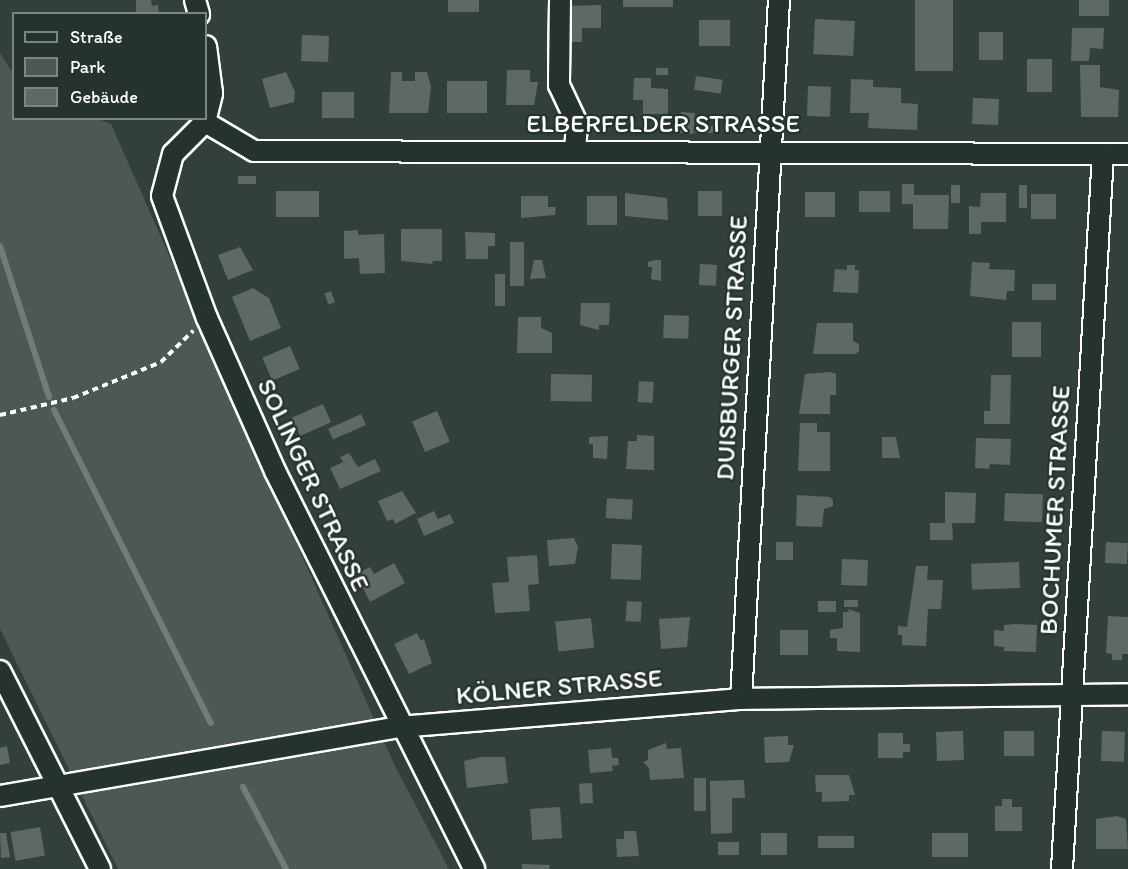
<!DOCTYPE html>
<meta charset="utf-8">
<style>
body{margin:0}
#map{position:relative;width:1128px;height:869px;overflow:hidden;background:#333f3a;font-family:Itim,sans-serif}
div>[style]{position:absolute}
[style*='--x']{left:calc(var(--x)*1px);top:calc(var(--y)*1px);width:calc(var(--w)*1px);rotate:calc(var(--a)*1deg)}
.green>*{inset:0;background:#4d5853}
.stream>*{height:6px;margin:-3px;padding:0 3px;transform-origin:3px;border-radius:3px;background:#737b78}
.building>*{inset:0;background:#5f6964;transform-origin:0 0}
.path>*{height:4px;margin-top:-2px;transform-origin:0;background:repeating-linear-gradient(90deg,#fff 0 6px,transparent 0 10.5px)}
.roads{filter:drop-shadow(2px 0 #fff) drop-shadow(-2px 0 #fff) drop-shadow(0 2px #fff) drop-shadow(0 -2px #fff)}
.minor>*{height:20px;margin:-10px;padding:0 10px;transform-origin:10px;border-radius:10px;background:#26332d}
span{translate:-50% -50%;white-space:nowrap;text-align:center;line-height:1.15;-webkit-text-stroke:4.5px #26332d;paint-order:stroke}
.street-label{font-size:26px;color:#fff}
.legend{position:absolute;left:12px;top:12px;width:195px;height:108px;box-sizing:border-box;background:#26332d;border:2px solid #7d8581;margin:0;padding:8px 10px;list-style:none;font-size:18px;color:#fff}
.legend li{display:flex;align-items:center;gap:12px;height:30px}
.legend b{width:30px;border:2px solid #7d8581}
</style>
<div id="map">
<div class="green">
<div style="clip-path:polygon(0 53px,13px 73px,14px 118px,98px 119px,111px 124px,394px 764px,449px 869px,118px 869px,0 629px)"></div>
</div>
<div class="stream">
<div style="--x:0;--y:246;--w:159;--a:72"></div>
<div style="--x:54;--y:410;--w:350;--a:63.4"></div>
<div style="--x:243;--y:787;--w:93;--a:62.3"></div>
</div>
<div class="building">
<div style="clip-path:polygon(136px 0,151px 0,152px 6px,158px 5px,159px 14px,136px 14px)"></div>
<div style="left:448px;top:0;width:31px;height:12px"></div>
<div style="left:623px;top:0;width:50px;height:7px"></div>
<div style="left:915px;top:0;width:38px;height:71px"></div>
<div style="left:1079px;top:0;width:30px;height:16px"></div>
<div style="clip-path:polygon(601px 5px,601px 28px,582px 28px,582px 42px,565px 42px,564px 6px)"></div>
<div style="left:815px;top:19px;width:40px;height:35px;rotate:3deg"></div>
<div style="left:699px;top:20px;width:31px;height:26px"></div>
<div style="clip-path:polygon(1072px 28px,1104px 28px,1103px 49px,1090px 48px,1089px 61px,1071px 61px)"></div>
<div style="left:979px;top:32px;width:24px;height:28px"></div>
<div style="left:302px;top:35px;width:27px;height:26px;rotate:2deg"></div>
<div style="left:1027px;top:59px;width:25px;height:33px"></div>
<div style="clip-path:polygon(1080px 65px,1100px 65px,1100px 87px,1119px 90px,1118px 117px,1081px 117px)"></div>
<div style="left:656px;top:68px;width:12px;height:7px"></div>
<div style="clip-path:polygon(507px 70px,530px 70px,530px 82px,538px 82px,534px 105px,506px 105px)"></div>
<div style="clip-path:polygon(286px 72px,295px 92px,294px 102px,270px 108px,262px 79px)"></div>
<div style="clip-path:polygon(391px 72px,402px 72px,402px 81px,415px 81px,415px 72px,427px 72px,431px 86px,428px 113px,389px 113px)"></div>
<div style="left:696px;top:76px;width:27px;height:14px;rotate:8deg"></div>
<div style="clip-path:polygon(634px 78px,651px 78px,651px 88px,668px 89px,668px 114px,643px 114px,643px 100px,633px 100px)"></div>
<div style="clip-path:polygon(851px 79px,873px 80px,873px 87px,901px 88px,901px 103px,918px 104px,917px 130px,868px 128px,869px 113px,850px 113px)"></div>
<div style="left:447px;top:81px;width:40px;height:32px"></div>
<div style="left:808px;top:86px;width:23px;height:30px;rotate:2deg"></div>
<div style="left:322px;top:92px;width:32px;height:26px"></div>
<div style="left:973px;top:98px;width:26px;height:26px;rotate:2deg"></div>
<div style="left:681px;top:112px;width:14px;height:21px;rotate:4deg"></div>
<div style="left:695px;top:126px;width:18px;height:7px"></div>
<div style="left:238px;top:176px;width:18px;height:8px"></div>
<div style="clip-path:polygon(902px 184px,914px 184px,914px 195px,949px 195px,948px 229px,913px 229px,913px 204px,902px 204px)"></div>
<div style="left:951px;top:185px;width:9px;height:18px"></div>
<div style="left:1019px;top:185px;width:8px;height:23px"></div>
<div style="left:276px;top:191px;width:43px;height:26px"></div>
<div style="left:698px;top:191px;width:24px;height:25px"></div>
<div style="left:859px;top:191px;width:31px;height:21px"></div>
<div style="left:805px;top:192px;width:30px;height:25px"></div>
<div style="clip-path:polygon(625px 193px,667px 198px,668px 220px,625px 216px)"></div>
<div style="clip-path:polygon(981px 193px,1006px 193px,1006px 222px,981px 222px,981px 234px,969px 234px,969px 206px,980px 207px)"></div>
<div style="left:1031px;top:194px;width:25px;height:25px"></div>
<div style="clip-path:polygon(521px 196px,548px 196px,548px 207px,556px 207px,555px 215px,521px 218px)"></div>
<div style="left:587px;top:196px;width:30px;height:29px"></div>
<div style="clip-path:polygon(401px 229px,442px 229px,442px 261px,433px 261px,432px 264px,401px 261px)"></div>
<div style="clip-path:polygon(358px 230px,358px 235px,384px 234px,385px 273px,360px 274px,359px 258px,344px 259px,344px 231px)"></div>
<div style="clip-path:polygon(465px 232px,495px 233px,495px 246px,488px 246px,488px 259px,466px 259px)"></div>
<div style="left:510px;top:242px;width:14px;height:44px"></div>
<div style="clip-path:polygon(240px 247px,253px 270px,228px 280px,218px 255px)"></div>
<div style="clip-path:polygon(534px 260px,542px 260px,546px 278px,530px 279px)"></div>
<div style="clip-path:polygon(655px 260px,661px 260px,661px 281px,651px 279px,652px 267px,648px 267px,648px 262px)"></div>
<div style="clip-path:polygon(972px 262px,990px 263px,989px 269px,1015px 270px,1014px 291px,1007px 291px,1006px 300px,970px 296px)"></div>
<div style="left:700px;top:264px;width:17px;height:21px;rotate:3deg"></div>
<div style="clip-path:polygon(847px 265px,855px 265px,855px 270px,859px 270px,858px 293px,833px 292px,835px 269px,847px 270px)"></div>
<div style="left:495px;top:274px;width:10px;height:32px"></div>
<div style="left:1032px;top:284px;width:24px;height:16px"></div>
<div style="clip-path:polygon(253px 288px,269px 298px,281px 328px,250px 341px,232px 297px)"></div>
<div style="left:331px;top:291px;width:12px;height:7px;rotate:70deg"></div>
<div style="clip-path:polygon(581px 303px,610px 303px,609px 325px,599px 325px,599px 330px,580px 325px)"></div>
<div style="left:664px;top:315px;width:25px;height:23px;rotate:2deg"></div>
<div style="clip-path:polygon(518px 317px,541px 317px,541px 328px,552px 333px,552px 353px,517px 353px)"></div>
<div style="left:1012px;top:322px;width:29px;height:35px"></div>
<div style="clip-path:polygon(817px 323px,853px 323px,853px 341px,859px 344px,859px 351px,856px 354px,813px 354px)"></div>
<div style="left:290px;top:346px;width:25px;height:30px;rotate:67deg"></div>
<div style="clip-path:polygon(831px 372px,836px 374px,836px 395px,830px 395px,830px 414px,799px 414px,805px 374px)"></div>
<div style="left:551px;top:374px;width:41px;height:27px;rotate:1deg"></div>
<div style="clip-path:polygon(991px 375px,1011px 375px,1010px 424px,984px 424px,984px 411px,990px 411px)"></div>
<div style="left:639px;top:381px;width:15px;height:21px;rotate:4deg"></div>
<div style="left:323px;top:404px;width:20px;height:34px;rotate:66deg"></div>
<div style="left:437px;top:411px;width:33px;height:27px;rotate:67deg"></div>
<div style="left:361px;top:414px;width:12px;height:36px;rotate:66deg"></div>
<div style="clip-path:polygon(800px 423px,817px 423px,817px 432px,830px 432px,830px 471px,798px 471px)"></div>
<div style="clip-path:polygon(637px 435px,654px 436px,654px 470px,626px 469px,628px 441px,637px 441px)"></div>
<div style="clip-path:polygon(608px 436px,607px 459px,593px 458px,593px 444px,589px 444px,589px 437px)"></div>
<div style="clip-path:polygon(882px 437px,896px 437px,900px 458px,882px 458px)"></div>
<div style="clip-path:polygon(976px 438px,1011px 439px,1010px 465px,990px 464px,989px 469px,975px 468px)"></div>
<div style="clip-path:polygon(349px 453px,358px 467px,375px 459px,381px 471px,340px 489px,330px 468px,343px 462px,340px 457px)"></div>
<div style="clip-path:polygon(402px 491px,416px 513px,395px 524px,393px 519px,387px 521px,378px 501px)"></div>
<div style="clip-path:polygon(945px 492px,976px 493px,975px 523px,952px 523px,953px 540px,930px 540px,930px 523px,945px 523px)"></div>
<div style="left:1005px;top:493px;width:38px;height:28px;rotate:2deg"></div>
<div style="clip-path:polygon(797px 495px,830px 497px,833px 500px,833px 506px,824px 509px,822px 527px,796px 526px)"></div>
<div style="left:607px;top:498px;width:26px;height:20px;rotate:4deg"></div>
<div style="clip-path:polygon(434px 511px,438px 519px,450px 514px,454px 523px,424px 536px,417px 519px)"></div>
<div style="clip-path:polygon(574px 538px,578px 547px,575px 564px,549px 566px,547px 540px)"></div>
<div style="left:776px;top:542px;width:17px;height:18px"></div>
<div style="left:1106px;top:542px;width:22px;height:21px;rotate:3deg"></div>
<div style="left:612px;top:544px;width:30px;height:35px;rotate:2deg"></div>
<div style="clip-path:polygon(537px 555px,539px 584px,528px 585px,530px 611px,495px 613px,492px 583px,509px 582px,507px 557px)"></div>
<div style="left:842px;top:559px;width:26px;height:26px;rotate:2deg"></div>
<div style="left:1019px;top:562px;width:26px;height:48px;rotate:88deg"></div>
<div style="clip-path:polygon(394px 563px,405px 583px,370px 602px,360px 582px,364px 579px,360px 572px,370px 567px,374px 574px)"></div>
<div style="clip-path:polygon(916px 566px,928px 566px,927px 580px,943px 580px,941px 609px,928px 609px,926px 646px,902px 645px,902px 635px,898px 635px,898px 626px,907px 627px)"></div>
<div style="left:844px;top:600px;width:14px;height:7px"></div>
<div style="left:627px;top:601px;width:15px;height:20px;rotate:4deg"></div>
<div style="left:818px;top:601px;width:18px;height:11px"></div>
<div style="clip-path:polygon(848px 609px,860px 613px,860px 652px,837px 651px,837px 638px,830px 638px,830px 630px,843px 628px,843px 612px,849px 612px)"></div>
<div style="clip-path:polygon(1108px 616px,1128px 617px,1128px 654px,1122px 654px,1122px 660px,1112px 660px,1112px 654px,1106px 653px)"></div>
<div style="clip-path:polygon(690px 617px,687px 647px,661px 649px,659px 619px)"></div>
<div style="left:591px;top:618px;width:30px;height:36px;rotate:84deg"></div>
<div style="clip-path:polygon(1016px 624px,1037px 625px,1036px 652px,1004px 651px,1004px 647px,994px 646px,994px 630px,1004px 631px,1004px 625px)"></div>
<div style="left:780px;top:630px;width:28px;height:25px"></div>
<div style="clip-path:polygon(417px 633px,421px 641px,424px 639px,432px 663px,409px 674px,394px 644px)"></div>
<div style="left:963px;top:731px;width:29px;height:27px;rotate:88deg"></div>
<div style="left:1004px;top:731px;width:30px;height:25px"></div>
<div style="left:1102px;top:731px;width:23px;height:30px;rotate:2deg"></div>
<div style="clip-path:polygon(878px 733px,903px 733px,903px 744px,910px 744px,910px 752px,903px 752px,903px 758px,878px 758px)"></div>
<div style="clip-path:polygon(788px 736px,788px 745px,794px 745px,789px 762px,765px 763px,764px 737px)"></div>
<div style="clip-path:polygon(666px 743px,667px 749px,681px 748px,684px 778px,650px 780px,649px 768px,643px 762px,648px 760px,648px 750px)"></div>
<div style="clip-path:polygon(7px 746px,10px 763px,0 765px,0 748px)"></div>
<div style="clip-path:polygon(611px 748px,612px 758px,618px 758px,619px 765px,612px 766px,613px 771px,590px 773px,588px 750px)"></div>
<div style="clip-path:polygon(481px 757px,505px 757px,508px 783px,467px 788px,464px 761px)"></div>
<div style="clip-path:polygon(815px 775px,849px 775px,855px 795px,849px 795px,849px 801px,822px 802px,822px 792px,816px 792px)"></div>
<div style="left:694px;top:778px;width:12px;height:33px"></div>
<div style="clip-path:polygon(744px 780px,745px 798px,732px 798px,732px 833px,711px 834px,710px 781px)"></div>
<div style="left:592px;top:783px;width:20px;height:13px;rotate:87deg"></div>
<div style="clip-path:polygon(1002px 799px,1012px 799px,1012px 807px,1022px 807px,1022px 831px,995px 831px,995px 806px,1002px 806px)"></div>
<div style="left:560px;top:807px;width:31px;height:30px;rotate:86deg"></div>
<div style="clip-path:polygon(1117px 816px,1126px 819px,1128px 849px,1096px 849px,1096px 819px)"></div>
<div style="left:40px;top:827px;width:29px;height:30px;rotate:80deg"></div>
<div style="clip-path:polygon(624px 831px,636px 831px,639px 856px,617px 857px,616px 839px,624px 839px)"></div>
<div style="clip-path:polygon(0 833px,6px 833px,10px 857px,1px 858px)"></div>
<div style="left:787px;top:833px;width:22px;height:26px;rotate:90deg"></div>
<div style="left:932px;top:833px;width:36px;height:24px"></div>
<div style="left:818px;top:836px;width:36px;height:12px"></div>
<div style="left:718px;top:842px;width:21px;height:13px"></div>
<div style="clip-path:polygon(522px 864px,550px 865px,549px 869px,522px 869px)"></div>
</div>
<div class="path">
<div style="--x:0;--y:415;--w:75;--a:-13.1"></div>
<div style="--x:73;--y:398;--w:95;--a:-22.2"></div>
<div style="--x:161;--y:362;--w:45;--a:-44.1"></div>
</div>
<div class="roads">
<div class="minor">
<div style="--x:195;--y:0;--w:15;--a:74"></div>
<div style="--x:560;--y:0;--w:85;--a:90.7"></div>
<div style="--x:559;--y:85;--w:42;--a:64.7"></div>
<div style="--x:577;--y:123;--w:28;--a:94"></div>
<div style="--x:205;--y:122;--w:57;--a:30.6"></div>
<div style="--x:254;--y:151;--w:874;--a:0.2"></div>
<div style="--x:205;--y:122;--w:45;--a:135"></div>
<div style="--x:173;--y:154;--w:43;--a:104.7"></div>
<div style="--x:162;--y:196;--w:130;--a:69.8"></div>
<div style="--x:207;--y:318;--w:167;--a:66"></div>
<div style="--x:275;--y:471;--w:445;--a:63.4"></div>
<div style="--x:205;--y:122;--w:30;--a:-76"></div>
<div style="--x:212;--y:93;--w:47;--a:-97.3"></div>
<div style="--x:0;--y:671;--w:222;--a:63.2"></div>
<div style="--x:741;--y:699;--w:700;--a:-86.89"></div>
<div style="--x:0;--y:796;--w:406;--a:-9.8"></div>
<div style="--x:400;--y:727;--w:342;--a:-4.7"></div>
<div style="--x:741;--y:699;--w:387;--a:-0.7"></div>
<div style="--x:1062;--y:869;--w:716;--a:-86.72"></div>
</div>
</div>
<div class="street-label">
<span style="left:663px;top:124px">ELBERFELDER STRASSE</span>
<span style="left:732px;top:348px;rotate:-87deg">DUISBURGER STRASSE</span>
<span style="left:313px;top:485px;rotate:65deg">SOLINGER STRASSE</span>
<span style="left:1055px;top:510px;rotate:-87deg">BOCHUMER STRASSE</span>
<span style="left:559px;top:687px;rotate:-5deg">KÖLNER STRASSE</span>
</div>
<ul class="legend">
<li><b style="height:8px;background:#26332d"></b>Straße</li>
<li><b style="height:16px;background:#4d5853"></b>Park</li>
<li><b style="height:16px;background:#5f6964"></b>Gebäude</li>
</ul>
</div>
